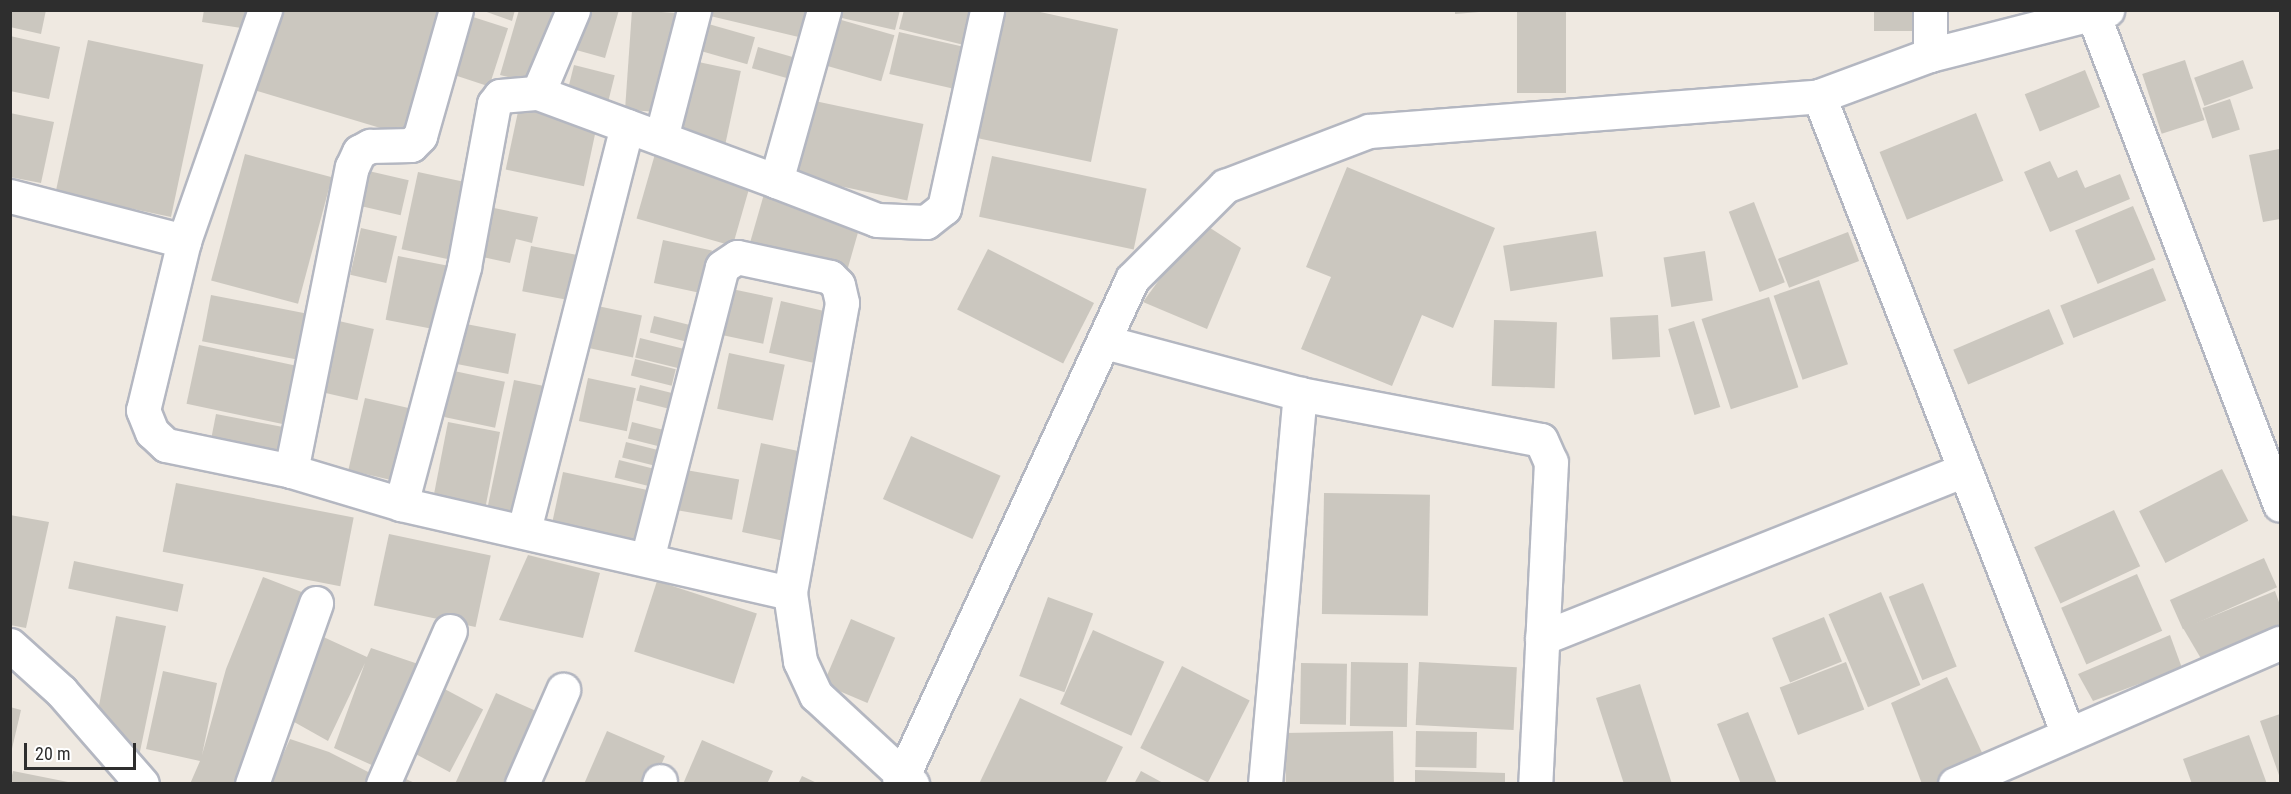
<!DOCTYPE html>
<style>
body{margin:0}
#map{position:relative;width:2291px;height:794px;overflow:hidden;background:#efe9e1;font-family:"Roboto Condensed",sans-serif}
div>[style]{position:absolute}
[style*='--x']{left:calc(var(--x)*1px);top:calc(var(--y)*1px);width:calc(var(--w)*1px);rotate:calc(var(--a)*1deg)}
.building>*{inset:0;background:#cbc7bf;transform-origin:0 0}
.roads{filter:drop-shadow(2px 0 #b4b7c1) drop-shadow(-2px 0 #b4b7c1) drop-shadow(0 2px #b4b7c1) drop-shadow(0 -2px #b4b7c1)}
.street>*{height:33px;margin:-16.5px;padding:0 16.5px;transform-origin:16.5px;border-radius:16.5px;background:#fff}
span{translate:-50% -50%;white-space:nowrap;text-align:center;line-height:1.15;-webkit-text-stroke:5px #fff;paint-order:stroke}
.frame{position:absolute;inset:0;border:12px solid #2e2e2e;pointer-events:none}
.scale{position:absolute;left:24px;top:743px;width:112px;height:27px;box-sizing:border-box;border:3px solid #2e2e2e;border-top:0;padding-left:8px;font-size:18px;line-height:21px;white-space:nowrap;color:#2e2e2e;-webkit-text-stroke:4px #fff;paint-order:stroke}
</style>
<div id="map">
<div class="building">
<div style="clip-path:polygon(10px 10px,46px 10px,41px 34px,10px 27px)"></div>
<div style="clip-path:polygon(204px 10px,255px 10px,248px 29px,202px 22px)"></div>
<div style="clip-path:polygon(278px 10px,441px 10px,407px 136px,251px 89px)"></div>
<div style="clip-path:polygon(481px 10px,515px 10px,512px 21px)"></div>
<div style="clip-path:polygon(519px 10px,553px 10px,531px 83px,500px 75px)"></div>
<div style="clip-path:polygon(580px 10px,619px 10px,605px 58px,569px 48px)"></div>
<div style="left:632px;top:10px;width:48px;height:100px;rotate:4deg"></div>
<div style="clip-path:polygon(707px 10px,814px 10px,807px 39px,706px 15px)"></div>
<div style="clip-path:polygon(834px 10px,900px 10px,895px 30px,833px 16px)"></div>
<div style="clip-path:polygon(904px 10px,973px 10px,964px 45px,899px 29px)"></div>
<div style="clip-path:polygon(1004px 10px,1031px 10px,1118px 29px,1091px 162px,977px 138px)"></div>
<div style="clip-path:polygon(1455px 10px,1479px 10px,1479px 12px,1455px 14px)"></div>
<div style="left:1517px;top:10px;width:49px;height:83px"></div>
<div style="left:1874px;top:10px;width:43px;height:21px"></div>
<div style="left:470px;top:16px;width:40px;height:61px;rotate:18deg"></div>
<div style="left:831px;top:17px;width:66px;height:48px;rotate:16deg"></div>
<div style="left:705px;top:23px;width:52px;height:28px;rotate:16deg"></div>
<div style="left:899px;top:32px;width:66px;height:43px;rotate:13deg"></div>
<div style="clip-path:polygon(10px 36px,60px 47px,49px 99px,10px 91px)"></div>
<div style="left:88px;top:40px;width:118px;height:156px;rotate:12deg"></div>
<div style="left:758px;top:47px;width:46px;height:22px;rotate:16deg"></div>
<div style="left:689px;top:60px;width:53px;height:74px;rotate:12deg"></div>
<div style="left:2185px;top:60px;width:63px;height:45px;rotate:72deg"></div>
<div style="left:2243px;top:60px;width:30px;height:52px;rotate:70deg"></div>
<div style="left:574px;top:65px;width:42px;height:25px;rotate:14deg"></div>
<div style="left:2085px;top:70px;width:40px;height:65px;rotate:68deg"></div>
<div style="left:2230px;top:99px;width:32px;height:29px;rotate:72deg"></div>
<div style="left:810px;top:100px;width:116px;height:78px;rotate:12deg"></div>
<div style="left:519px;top:107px;width:80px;height:64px;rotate:12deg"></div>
<div style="clip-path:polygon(10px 113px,54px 122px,41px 183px,10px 177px)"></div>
<div style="left:1976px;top:113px;width:73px;height:104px;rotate:68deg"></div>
<div style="clip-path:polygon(2279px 149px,2280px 219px,2263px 222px,2249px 155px)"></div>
<div style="left:245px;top:154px;width:90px;height:131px;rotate:15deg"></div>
<div style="left:655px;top:154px;width:100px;height:67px;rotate:16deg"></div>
<div style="left:992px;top:156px;width:158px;height:62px;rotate:12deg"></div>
<div style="clip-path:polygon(2050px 161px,2058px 178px,2077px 170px,2085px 188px,2120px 174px,2130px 199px,2050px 232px,2024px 172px)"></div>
<div style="clip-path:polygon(1347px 167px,1495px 228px,1453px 328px,1422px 315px,1392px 386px,1301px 349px,1331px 277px,1306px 267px)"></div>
<div style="left:360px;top:169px;width:50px;height:36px;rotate:13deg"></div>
<div style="left:418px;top:172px;width:54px;height:79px;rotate:12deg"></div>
<div style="left:764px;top:194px;width:101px;height:56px;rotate:16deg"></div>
<div style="left:1754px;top:202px;width:86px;height:27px;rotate:69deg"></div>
<div style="left:2133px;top:206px;width:58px;height:63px;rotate:67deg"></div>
<div style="clip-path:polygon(489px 207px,538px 217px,532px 243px,516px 239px,510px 263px,478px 256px)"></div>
<div style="clip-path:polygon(1201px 222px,1241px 248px,1207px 329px,1143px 302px)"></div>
<div style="left:361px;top:228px;width:37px;height:48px;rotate:13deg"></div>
<div style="left:1596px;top:231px;width:46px;height:94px;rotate:81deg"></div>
<div style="left:1848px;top:232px;width:31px;height:75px;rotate:69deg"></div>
<div style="left:663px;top:240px;width:50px;height:44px;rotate:12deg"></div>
<div style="left:531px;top:246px;width:56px;height:46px;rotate:11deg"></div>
<div style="left:988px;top:249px;width:119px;height:68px;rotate:27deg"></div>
<div style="left:1705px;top:251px;width:50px;height:42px;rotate:81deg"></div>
<div style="left:398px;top:256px;width:51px;height:65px;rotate:11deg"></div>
<div style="left:2153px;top:268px;width:35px;height:100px;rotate:68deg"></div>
<div style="left:1819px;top:280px;width:89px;height:48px;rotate:71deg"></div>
<div style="left:727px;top:288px;width:47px;height:47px;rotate:12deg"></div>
<div style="left:211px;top:295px;width:106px;height:47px;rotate:11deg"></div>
<div style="left:1769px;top:297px;width:95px;height:71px;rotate:72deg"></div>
<div style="left:781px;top:301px;width:52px;height:53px;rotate:13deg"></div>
<div style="left:593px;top:305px;width:50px;height:43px;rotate:12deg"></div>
<div style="left:2049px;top:309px;width:38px;height:104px;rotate:67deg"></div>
<div style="left:1658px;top:315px;width:42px;height:48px;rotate:87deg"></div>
<div style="left:654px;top:316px;width:42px;height:17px;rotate:14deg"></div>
<div style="left:330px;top:319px;width:45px;height:73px;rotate:13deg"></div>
<div style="left:1494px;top:320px;width:63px;height:66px;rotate:2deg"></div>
<div style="left:1694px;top:321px;width:90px;height:27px;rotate:73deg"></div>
<div style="left:466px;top:324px;width:51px;height:41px;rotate:11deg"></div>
<div style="left:640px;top:338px;width:50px;height:20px;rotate:14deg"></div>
<div style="left:199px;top:345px;width:109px;height:60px;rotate:12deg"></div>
<div style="left:729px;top:353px;width:57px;height:57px;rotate:12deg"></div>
<div style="left:635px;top:359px;width:42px;height:17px;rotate:14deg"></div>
<div style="left:454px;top:371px;width:52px;height:47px;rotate:12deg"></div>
<div style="left:588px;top:378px;width:49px;height:44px;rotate:12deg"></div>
<div style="clip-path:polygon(514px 380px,554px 388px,521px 518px,487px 510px)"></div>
<div style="left:640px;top:385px;width:41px;height:16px;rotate:14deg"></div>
<div style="left:365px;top:398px;width:48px;height:74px;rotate:13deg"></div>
<div style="left:216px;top:414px;width:67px;height:29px;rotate:11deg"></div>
<div style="left:448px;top:422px;width:53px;height:84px;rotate:11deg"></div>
<div style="left:632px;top:422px;width:42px;height:17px;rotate:14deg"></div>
<div style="left:911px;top:436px;width:98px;height:69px;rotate:24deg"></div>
<div style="left:626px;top:442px;width:41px;height:16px;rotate:14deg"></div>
<div style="left:761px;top:443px;width:50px;height:91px;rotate:12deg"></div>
<div style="left:619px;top:460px;width:41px;height:18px;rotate:14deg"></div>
<div style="left:2222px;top:469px;width:58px;height:93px;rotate:63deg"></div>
<div style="left:686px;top:470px;width:54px;height:41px;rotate:10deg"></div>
<div style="left:563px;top:472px;width:97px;height:56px;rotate:12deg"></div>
<div style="left:176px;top:483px;width:181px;height:70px;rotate:11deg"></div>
<div style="left:1324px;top:493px;width:106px;height:121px;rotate:1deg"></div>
<div style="left:2114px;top:510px;width:62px;height:88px;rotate:65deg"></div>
<div style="clip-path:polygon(10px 515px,49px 522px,26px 628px,10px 625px)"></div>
<div style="left:389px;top:534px;width:104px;height:73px;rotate:12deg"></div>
<div style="clip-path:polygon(528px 555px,600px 573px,583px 638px,499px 620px)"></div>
<div style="left:2264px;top:558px;width:32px;height:103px;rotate:66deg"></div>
<div style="left:74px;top:561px;width:112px;height:28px;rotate:12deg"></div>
<div style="left:2137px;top:574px;width:62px;height:83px;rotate:66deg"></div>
<div style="clip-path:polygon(263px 577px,312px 596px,241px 784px,190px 784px,200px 761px,146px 749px,163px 671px,217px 683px,202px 755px,226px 669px)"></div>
<div style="left:657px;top:581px;width:105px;height:74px;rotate:18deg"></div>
<div style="left:1923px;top:583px;width:90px;height:37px;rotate:68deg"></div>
<div style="clip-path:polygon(2275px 591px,2280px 605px,2280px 630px,2203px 662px,2183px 628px)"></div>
<div style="left:1881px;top:592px;width:101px;height:57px;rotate:67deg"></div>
<div style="left:1048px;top:597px;width:48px;height:84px;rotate:20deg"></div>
<div style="clip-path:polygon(116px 616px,166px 626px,137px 766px,97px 716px)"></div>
<div style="left:1824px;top:617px;width:48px;height:56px;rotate:68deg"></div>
<div style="left:851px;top:619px;width:48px;height:71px;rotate:23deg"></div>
<div style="left:1093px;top:630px;width:78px;height:81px;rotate:24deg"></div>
<div style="clip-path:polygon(319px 635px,367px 657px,371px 648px,427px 667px,385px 771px,334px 748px,365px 663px,328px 741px,287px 718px)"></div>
<div style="clip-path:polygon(2170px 635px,2182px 668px,2093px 701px,2078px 674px)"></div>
<div style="left:1351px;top:662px;width:57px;height:64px;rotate:1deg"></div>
<div style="left:1419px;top:662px;width:98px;height:63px;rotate:3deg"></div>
<div style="left:1846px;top:662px;width:51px;height:71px;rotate:69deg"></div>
<div style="left:1301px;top:663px;width:46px;height:61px;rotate:1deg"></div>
<div style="left:1182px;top:666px;width:76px;height:92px;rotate:27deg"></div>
<div style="clip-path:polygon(1947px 677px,1984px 757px,1934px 784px,1922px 784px,1891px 703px)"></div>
<div style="clip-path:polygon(1640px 684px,1672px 784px,1624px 784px,1596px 698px)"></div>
<div style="left:439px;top:686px;width:50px;height:71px;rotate:28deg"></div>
<div style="clip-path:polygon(496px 693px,545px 715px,513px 784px,455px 784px)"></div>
<div style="clip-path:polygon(1020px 698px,1123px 747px,1105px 784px,979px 784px)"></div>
<div style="clip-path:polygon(10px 707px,21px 710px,11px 753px,10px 753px)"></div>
<div style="clip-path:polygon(1748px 712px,1777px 784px,1741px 784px,1717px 724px)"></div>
<div style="clip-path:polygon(2280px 714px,2280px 778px,2260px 721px)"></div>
<div style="clip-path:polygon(607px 731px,665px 756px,653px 784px,584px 784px)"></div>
<div style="left:1393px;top:731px;width:53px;height:108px;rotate:89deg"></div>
<div style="left:1416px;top:731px;width:61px;height:36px;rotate:1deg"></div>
<div style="clip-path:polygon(2249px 735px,2267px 784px,2192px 784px,2183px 759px)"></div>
<div style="clip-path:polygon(290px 739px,329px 752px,378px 777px,375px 784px,270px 784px)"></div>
<div style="clip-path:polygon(702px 740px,773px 771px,767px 784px,683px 784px)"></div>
<div style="clip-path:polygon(1415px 770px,1505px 773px,1505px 784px,1415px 784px)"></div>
<div style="clip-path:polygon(13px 771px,68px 782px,68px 784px,10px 784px)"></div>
<div style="clip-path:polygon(1141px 771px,1165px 784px,1134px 784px)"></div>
<div style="clip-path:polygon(397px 775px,417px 784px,393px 784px)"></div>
<div style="clip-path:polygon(802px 776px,819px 784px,798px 784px)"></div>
</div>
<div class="roads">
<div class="street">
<div style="--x:2093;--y:14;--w:525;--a:69.15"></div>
<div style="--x:1930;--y:55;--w:45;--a:-90"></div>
<div style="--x:538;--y:93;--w:254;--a:20.3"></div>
<div style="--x:776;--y:181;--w:178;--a:-74.3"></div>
<div style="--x:1819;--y:96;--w:685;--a:68.68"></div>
<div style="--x:661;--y:138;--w:132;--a:-75.5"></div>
<div style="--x:776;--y:181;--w:108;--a:21.1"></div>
<div style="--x:877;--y:220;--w:49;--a:2.3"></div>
<div style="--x:926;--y:222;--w:23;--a:-38"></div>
<div style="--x:944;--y:208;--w:203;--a:-77.7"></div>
<div style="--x:10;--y:196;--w:180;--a:14.5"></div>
<div style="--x:184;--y:241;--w:174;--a:103.6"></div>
<div style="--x:143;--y:410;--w:24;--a:68"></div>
<div style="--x:152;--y:432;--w:19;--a:43"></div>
<div style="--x:166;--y:445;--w:128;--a:11.7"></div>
<div style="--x:291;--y:471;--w:115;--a:16.7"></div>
<div style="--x:401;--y:504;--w:399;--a:12.9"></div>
<div style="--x:184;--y:241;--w:245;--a:-70.7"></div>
<div style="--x:1105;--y:342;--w:202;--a:14.9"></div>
<div style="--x:1300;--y:394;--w:245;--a:10.8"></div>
<div style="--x:1541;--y:440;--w:24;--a:66"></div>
<div style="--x:1551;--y:462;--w:322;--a:92.8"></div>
<div style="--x:291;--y:471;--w:310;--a:-78.7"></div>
<div style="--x:352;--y:167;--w:17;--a:-65"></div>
<div style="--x:359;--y:152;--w:13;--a:-29"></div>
<div style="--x:370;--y:146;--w:41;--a:-1.4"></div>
<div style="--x:411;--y:145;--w:13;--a:-45"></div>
<div style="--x:420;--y:136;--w:131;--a:-74.1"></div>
<div style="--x:401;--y:504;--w:245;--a:-75.1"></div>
<div style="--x:464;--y:267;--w:166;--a:-79.6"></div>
<div style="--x:494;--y:104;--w:10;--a:-53"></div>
<div style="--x:500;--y:96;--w:38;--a:-5"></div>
<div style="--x:538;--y:93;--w:90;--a:-67.1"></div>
<div style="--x:524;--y:530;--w:417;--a:-75.7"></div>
<div style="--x:647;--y:559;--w:301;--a:-75.6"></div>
<div style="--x:722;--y:267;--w:18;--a:-34"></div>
<div style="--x:737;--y:257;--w:95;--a:12.1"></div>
<div style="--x:830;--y:277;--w:11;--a:45"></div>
<div style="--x:838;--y:285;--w:18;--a:77"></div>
<div style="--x:842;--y:303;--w:295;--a:100.2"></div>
<div style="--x:790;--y:593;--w:69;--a:81.6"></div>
<div style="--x:800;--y:661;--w:38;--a:65"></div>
<div style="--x:816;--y:695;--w:131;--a:42.8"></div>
<div style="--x:1542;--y:638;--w:455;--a:-21.7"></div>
<div style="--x:10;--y:645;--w:69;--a:42"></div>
<div style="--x:61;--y:691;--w:123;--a:48.9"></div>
<div style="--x:252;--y:784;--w:192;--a:-70.5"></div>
<div style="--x:383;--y:784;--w:167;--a:-66.4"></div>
<div style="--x:522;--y:784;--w:103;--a:-66.4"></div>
<div style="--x:659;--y:784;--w:3;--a:-72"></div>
<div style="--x:899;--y:784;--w:556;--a:-65.23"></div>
<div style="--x:1132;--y:279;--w:132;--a:-45"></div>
<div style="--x:1225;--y:186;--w:154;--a:-20.9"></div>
<div style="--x:1369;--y:131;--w:451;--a:-4.4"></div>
<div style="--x:1819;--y:96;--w:118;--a:-20.3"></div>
<div style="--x:1930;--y:55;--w:183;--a:-14.3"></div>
<div style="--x:1265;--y:784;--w:392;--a:-84.9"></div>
<div style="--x:1955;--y:784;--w:354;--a:-23.5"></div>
</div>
</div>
<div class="frame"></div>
<div class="scale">20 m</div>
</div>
